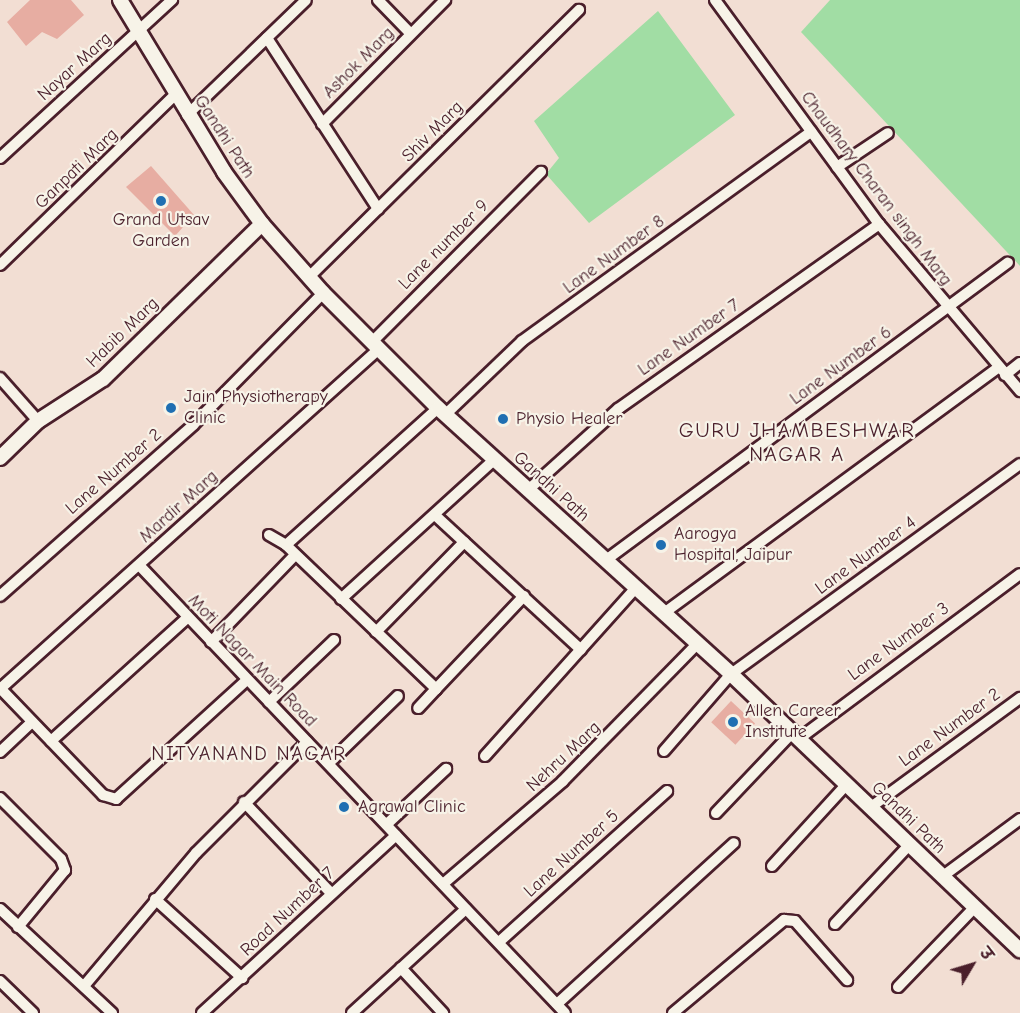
<!DOCTYPE html>
<meta charset="utf-8">
<style>
body{margin:0}
#map{position:relative;width:1020px;height:1013px;overflow:hidden;background:#f2ded3;font-family:"Comic Neue","Playpen Sans Deva",sans-serif}
div>[style]{position:absolute}
[style*='--x']{left:calc(var(--x)*1px);top:calc(var(--y)*1px);width:calc(var(--w)*1px);rotate:calc(var(--a)*1deg)}
.green>*{inset:0;background:#a1dda4}
.building>*{inset:0;background:#e7ada2;transform-origin:0 0}
.roads{filter:drop-shadow(2px 0 #4a1f2b) drop-shadow(-2px 0 #4a1f2b) drop-shadow(0 2px #4a1f2b) drop-shadow(0 -2px #4a1f2b)}
.minor>*{height:10px;margin:-5px;padding:0 5px;transform-origin:5px;border-radius:5px;background:#f7f3e8}
.tertiary>*{height:14px;margin:-7px;padding:0 7px;transform-origin:7px;border-radius:7px;background:#f7f3e8}
.dots>*{width:16px;height:16px;translate:-50% -50%;box-sizing:border-box;border:3px solid #f7f3e8;border-radius:50%}
span{translate:-50% -50%;white-space:nowrap;text-align:center;line-height:1.15;-webkit-text-stroke:4.5px #f7f3e8;paint-order:stroke}
.street-label{font-size:18px;color:#4a1f2b}
.poi-label{font-size:18px;color:#4a1f2b}
.left{translate:0 -50%;text-align:left}
.neighbourhood-label{font-size:20px;color:#4a1f2b;letter-spacing:1.5px}
.quarter-label{font-size:21px;color:#4a1f2b;letter-spacing:1.5px}
.north{position:absolute;left:942px;top:935px;width:60px;height:60px;-webkit-text-stroke:4px #f7f3e8;paint-order:stroke;rotate:52deg;font-size:16px;font-weight:700;line-height:24px;text-align:center;color:#4a1f2b}
.north::after{content:'';display:block;margin:auto;width:21px;height:27px;background:#4a1f2b;clip-path:polygon(50% 0,100% 100%,50% 72%,0 100%)}
</style>
<div id="map">
<div class="green">
<div style="clip-path:polygon(830px 0,1020px 0,1020px 266px,801px 32px)"></div>
<div style="clip-path:polygon(658px 11px,735px 115px,589px 223px,546px 174px,559px 158px,534px 121px)"></div>
</div>
<div class="building">
<div style="clip-path:polygon(30px 0,71px 0,84px 15px,57px 39px,42px 32px,26px 46px,7px 22px)"></div>
<div style="clip-path:polygon(151px 166px,194px 215px,175px 236px,126px 187px)"></div>
<div style="left:731px;top:701px;width:33px;height:29px;rotate:43deg"></div>
</div>
<div class="roads">
<div class="minor">
<div style="--x:378;--y:0;--w:47;--a:45.9"></div>
<div style="--x:715;--y:0;--w:278;--a:53.8"></div>
<div style="--x:879;--y:224;--w:219;--a:49.8"></div>
<div style="--x:267;--y:38;--w:204;--a:57"></div>
<div style="--x:187;--y:115;--w:165;--a:-44"></div>
<div style="--x:322;--y:124;--w:175;--a:-45.2"></div>
<div style="--x:0;--y:158;--w:234;--a:-42.6"></div>
<div style="--x:837;--y:167;--w:61;--a:-33.7"></div>
<div style="--x:0;--y:265;--w:244;--a:-44.2"></div>
<div style="--x:309;--y:277;--w:380;--a:-44.7"></div>
<div style="--x:372;--y:342;--w:240;--a:-45.2"></div>
<div style="--x:1005;--y:375;--w:19;--a:-39"></div>
<div style="--x:0;--y:378;--w:57;--a:48.5"></div>
<div style="--x:446;--y:414;--w:105;--a:-43.8"></div>
<div style="--x:522;--y:341;--w:357;--a:-35.9"></div>
<div style="--x:528;--y:490;--w:121;--a:-42"></div>
<div style="--x:618;--y:409;--w:320;--a:-35.3"></div>
<div style="--x:436;--y:516;--w:197;--a:42.7"></div>
<div style="--x:269;--y:535;--w:20;--a:30"></div>
<div style="--x:286;--y:545;--w:208;--a:43.8"></div>
<div style="--x:436;--y:689;--w:26;--a:133"></div>
<div style="--x:286;--y:545;--w:205;--a:-42"></div>
<div style="--x:606;--y:560;--w:500;--a:-36.5"></div>
<div style="--x:139;--y:565;--w:618;--a:46.44"></div>
<div style="--x:0;--y:596;--w:258;--a:-41.5"></div>
<div style="--x:193;--y:425;--w:185;--a:-45.4"></div>
<div style="--x:341;--y:599;--w:207;--a:-42.3"></div>
<div style="--x:664;--y:613;--w:414;--a:-36.3"></div>
<div style="--x:376;--y:632;--w:126;--a:-45.6"></div>
<div style="--x:211;--y:642;--w:121;--a:-46"></div>
<div style="--x:0;--y:688;--w:149;--a:46.1"></div>
<div style="--x:103;--y:795;--w:14;--a:17"></div>
<div style="--x:116;--y:799;--w:177;--a:-42.3"></div>
<div style="--x:0;--y:689;--w:509;--a:-41.9"></div>
<div style="--x:436;--y:689;--w:128;--a:-46.6"></div>
<div style="--x:269;--y:702;--w:90;--a:-43.6"></div>
<div style="--x:800;--y:738;--w:274;--a:-36.7"></div>
<div style="--x:51;--y:741;--w:183;--a:-42.1"></div>
<div style="--x:664;--y:751;--w:102;--a:-49"></div>
<div style="--x:731;--y:674;--w:357;--a:-36"></div>
<div style="--x:0;--y:752;--w:44;--a:-43.2"></div>
<div style="--x:485;--y:756;--w:226;--a:-48.1"></div>
<div style="--x:329;--y:763;--w:96;--a:-44.2"></div>
<div style="--x:0;--y:798;--w:86;--a:45"></div>
<div style="--x:61;--y:859;--w:12;--a:70"></div>
<div style="--x:65;--y:870;--w:74;--a:129.5"></div>
<div style="--x:244;--y:802;--w:126;--a:46.3"></div>
<div style="--x:871;--y:807;--w:185;--a:-36.2"></div>
<div style="--x:716;--y:813;--w:112;--a:-46.5"></div>
<div style="--x:387;--y:824;--w:81;--a:-43"></div>
<div style="--x:772;--y:866;--w:111;--a:-47.6"></div>
<div style="--x:943;--y:876;--w:96;--a:-36.5"></div>
<div style="--x:443;--y:884;--w:158;--a:-40.6"></div>
<div style="--x:563;--y:781;--w:192;--a:-45.6"></div>
<div style="--x:155;--y:899;--w:118;--a:42.2"></div>
<div style="--x:0;--y:909;--w:153;--a:42.9"></div>
<div style="--x:835;--y:924;--w:110;--a:-46.8"></div>
<div style="--x:499;--y:942;--w:226;--a:-41.9"></div>
<div style="--x:401;--y:968;--w:62;--a:47"></div>
<div style="--x:0;--y:981;--w:46;--a:44.1"></div>
<div style="--x:84;--y:986;--w:174;--a:-49.9"></div>
<div style="--x:196;--y:853;--w:157;--a:-45"></div>
<div style="--x:898;--y:987;--w:111;--a:-46.1"></div>
<div style="--x:557;--y:1004;--w:239;--a:-42.3"></div>
<div style="--x:202;--y:1013;--w:263;--a:-42.5"></div>
<div style="--x:352;--y:1013;--w:154;--a:-42.4"></div>
<div style="--x:673;--y:1013;--w:145;--a:-40"></div>
<div style="--x:784;--y:920;--w:11;--a:5"></div>
<div style="--x:795;--y:921;--w:79;--a:48.6"></div>
</div>
<div class="tertiary">
<div style="--x:120;--y:0;--w:201;--a:58.8"></div>
<div style="--x:224;--y:172;--w:64;--a:53.8"></div>
<div style="--x:262;--y:224;--w:92;--a:48.5"></div>
<div style="--x:323;--y:293;--w:163;--a:45"></div>
<div style="--x:438;--y:408;--w:396;--a:42.2"></div>
<div style="--x:731;--y:674;--w:400;--a:43.7"></div>
<div style="--x:0;--y:458;--w:53;--a:-44.2"></div>
<div style="--x:38;--y:421;--w:77;--a:-32.9"></div>
<div style="--x:103;--y:379;--w:222;--a:-44.3"></div>
</div>
</div>
<div class="dots">
<div style="left:161px;top:201px;background:#1f6fb2"></div>
<div style="left:171px;top:408px;background:#1f6fb2"></div>
<div style="left:503px;top:419px;background:#1f6fb2"></div>
<div style="left:661px;top:545px;background:#1f6fb2"></div>
<div style="left:733px;top:722px;background:#1f6fb2"></div>
<div style="left:344px;top:807px;background:#1f6fb2"></div>
</div>
<div class="street-label">
<span style="left:359px;top:63px;rotate:-45deg">Ashok Marg</span>
<span style="left:75px;top:67px;rotate:-42deg">Nayar Marg</span>
<span style="left:433px;top:132px;rotate:-45deg">Shiv Marg</span>
<span style="left:224px;top:137px;rotate:57deg">Gandhi Path</span>
<span style="left:77px;top:169px;rotate:-44deg">Ganpati Marg</span>
<span style="left:876px;top:189px;rotate:53deg">Chaudhary Charan singh Marg</span>
<span style="left:444px;top:245px;rotate:-45deg">Lane number 9</span>
<span style="left:614px;top:255px;rotate:-36deg">Lane Number 8</span>
<span style="left:123px;top:333px;rotate:-44deg">Habib Marg</span>
<span style="left:689px;top:338px;rotate:-35deg">Lane Number 7</span>
<span style="left:841px;top:366px;rotate:-36deg">Lane Number 6</span>
<span style="left:114px;top:472px;rotate:-41deg">Lane Number 2</span>
<span style="left:551px;top:487px;rotate:42deg">Gandhi Path</span>
<span style="left:179px;top:507px;rotate:-42deg">Mardir Marg</span>
<span style="left:866px;top:556px;rotate:-36deg">Lane Number 4</span>
<span style="left:899px;top:642px;rotate:-36deg">Lane Number 3</span>
<span style="left:252px;top:661px;rotate:46deg">Moti Nagar Main Road</span>
<span style="left:950px;top:728px;rotate:-36deg">Lane Number 2</span>
<span style="left:564px;top:757px;rotate:-43deg">Nehru Marg</span>
<span style="left:908px;top:818px;rotate:44deg">Gandhi Path</span>
<span style="left:572px;top:854px;rotate:-42deg">Lane Number 5</span>
<span style="left:288px;top:912px;rotate:-43deg">Road Number 7</span>
</div>
<div class="poi-label">
<span style="left:161px;top:231px">Grand Utsav<br>Garden</span>
<span class="left" style="left:184px;top:408px">Jain Physiotherapy<br>Clinic</span>
<span class="left" style="left:516px;top:419px">Physio Healer</span>
<span class="left" style="left:674px;top:545px">Aarogya<br>Hospital, Jaipur</span>
<span class="left" style="left:745px;top:722px">Allen Career<br>Institute</span>
<span class="left" style="left:358px;top:807px">Agrawal Clinic</span>
</div>
<div class="neighbourhood-label">
<span style="left:249px;top:753px">NITYANAND NAGAR</span>
</div>
<div class="quarter-label">
<span style="left:797px;top:442px">GURU JHAMBESHWAR<br>NAGAR A</span>
</div>
<div class="north">उ</div>
</div>
